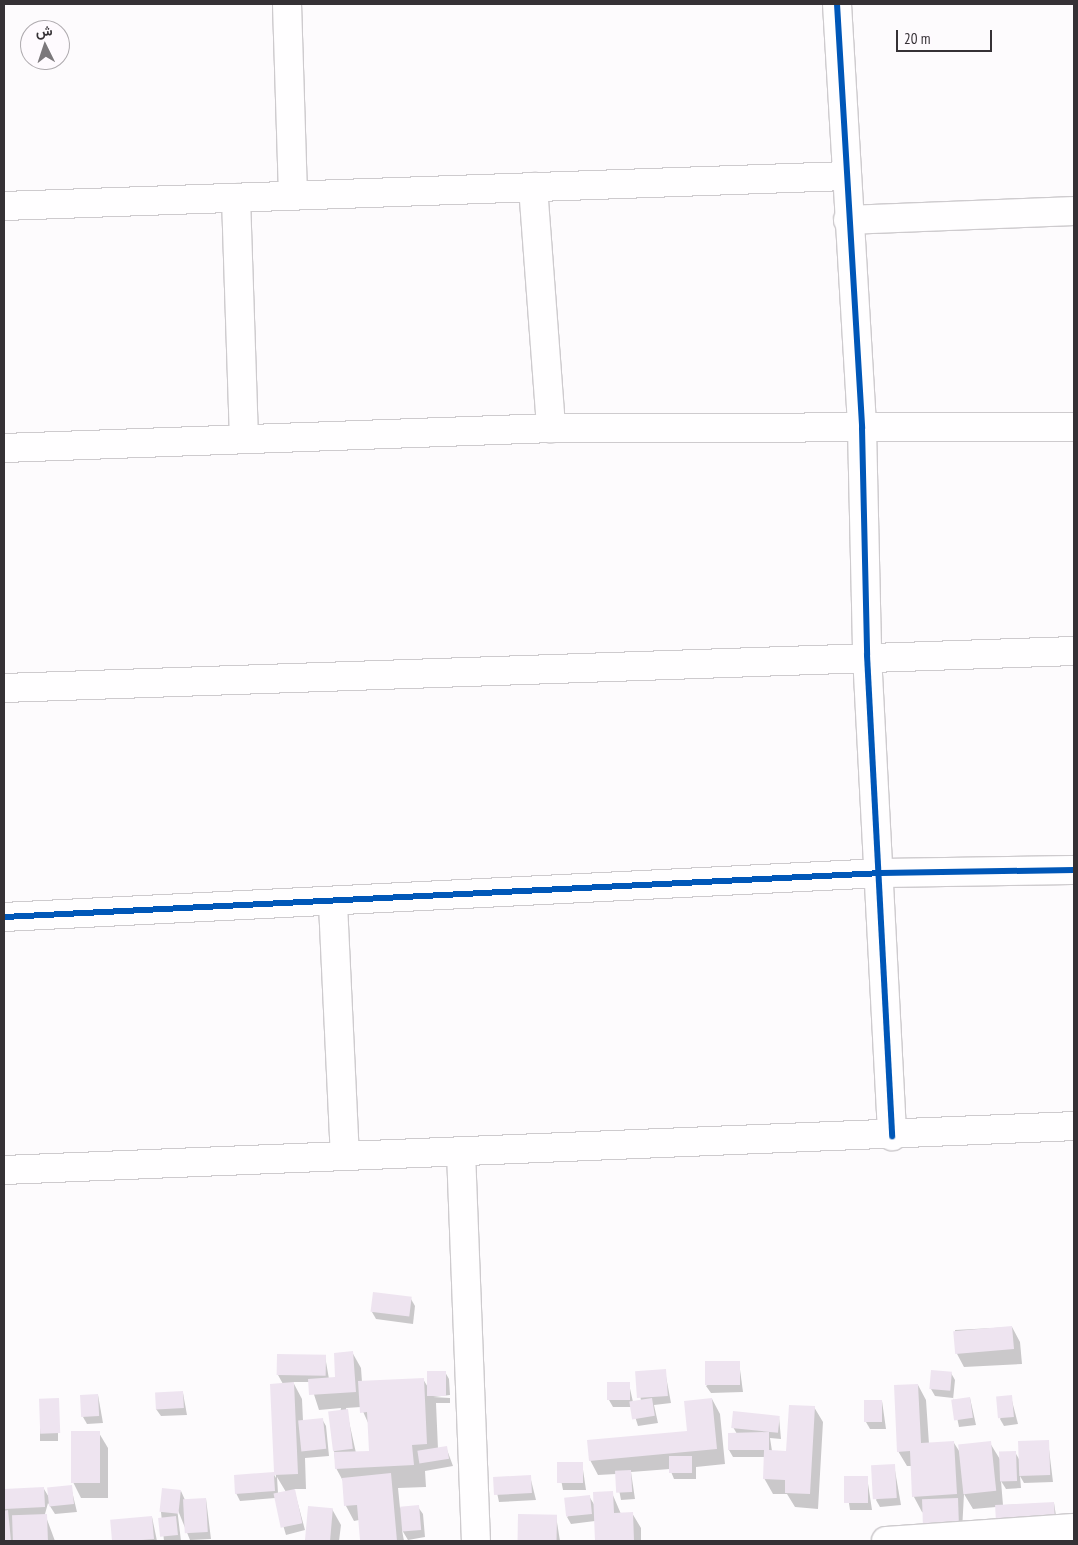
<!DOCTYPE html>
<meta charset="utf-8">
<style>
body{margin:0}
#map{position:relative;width:1078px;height:1545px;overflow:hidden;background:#fdfbfd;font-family:"PT Sans Narrow",Vazirmatn,sans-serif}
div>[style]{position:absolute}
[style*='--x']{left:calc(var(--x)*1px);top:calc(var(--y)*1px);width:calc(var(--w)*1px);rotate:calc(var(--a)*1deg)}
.shadow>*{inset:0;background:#0003;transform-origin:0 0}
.building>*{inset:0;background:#eee4f0;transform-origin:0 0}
.roads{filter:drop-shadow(1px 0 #cecbce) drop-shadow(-1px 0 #cecbce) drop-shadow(0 1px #cecbce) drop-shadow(0 -1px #cecbce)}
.minor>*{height:28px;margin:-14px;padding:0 14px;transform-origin:14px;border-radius:14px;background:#fffeff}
.cycleway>*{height:6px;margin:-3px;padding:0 3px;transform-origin:3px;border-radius:3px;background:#0057b8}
span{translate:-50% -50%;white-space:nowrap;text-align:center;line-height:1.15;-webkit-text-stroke:4.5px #fefafe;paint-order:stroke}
.frame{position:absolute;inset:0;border:5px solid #353135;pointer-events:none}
.north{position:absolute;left:20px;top:20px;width:50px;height:50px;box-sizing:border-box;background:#fefafe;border:1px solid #aeaaae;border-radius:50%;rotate:356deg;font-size:14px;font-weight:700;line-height:20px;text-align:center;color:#353135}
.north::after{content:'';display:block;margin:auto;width:18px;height:22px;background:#7b787b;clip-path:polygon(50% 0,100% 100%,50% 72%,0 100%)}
.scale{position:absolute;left:896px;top:30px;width:96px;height:22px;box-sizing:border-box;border:2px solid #353135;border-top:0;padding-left:6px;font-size:15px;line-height:18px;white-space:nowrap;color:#353135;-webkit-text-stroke:4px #fefafe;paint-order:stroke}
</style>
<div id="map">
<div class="shadow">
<div style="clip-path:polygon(411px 1299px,415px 1306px,413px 1324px,376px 1319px,372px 1312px)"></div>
<div style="clip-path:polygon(1012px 1327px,1020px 1342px,1022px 1364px,964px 1367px,956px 1352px,955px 1330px)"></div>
<div style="clip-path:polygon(evenodd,352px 1352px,361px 1368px,362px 1382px,423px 1379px,429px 1389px,445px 1372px,449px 1379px,450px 1395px,433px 1397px,450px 1398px,450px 1403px,436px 1403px,438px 1449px,446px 1447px,453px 1466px,425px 1471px,426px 1487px,398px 1488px,400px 1508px,418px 1507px,423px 1514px,425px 1537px,408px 1540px,402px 1530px,404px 1541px,362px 1541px,359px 1520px,354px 1521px,346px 1506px,343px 1481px,336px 1468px,334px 1451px,341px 1408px,319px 1410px,310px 1382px,293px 1382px,302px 1399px,303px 1421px,322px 1419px,326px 1426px,329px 1456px,305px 1458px,306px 1489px,294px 1489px,305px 1530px,286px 1535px,275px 1498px,240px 1501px,236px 1493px,273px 1473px,276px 1478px,271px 1385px,283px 1384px,278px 1375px,325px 1356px,329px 1379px,337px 1378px,352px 1352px,361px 1407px,369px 1425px,370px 1452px,356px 1453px,346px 1408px,361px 1407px,352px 1352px,277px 1477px,286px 1492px,278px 1493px,277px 1477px)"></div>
<div style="clip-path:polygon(739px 1362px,743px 1392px,711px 1393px,706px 1386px)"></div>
<div style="clip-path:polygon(665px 1371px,671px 1403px,654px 1405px,658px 1423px,638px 1426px,632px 1407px,613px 1407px,609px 1400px,629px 1384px,633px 1402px,641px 1401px,637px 1373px)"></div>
<div style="clip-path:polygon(951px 1373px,955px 1380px,953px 1400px,970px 1398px,976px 1425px,959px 1427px,953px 1398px,935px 1396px,931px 1389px)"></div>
<div style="clip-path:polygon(918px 1385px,926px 1400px,929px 1444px,954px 1443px,961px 1454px,990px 1443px,1001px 1461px,1015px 1452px,1020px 1461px,1048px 1441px,1053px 1482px,1024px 1483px,1020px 1476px,1021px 1488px,1006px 1489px,1001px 1481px,1003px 1505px,1054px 1503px,1058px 1528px,996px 1507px,973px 1509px,964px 1494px,962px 1531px,922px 1512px,914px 1497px,912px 1466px,907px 1466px,898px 1451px)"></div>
<div style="clip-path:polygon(183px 1393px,187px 1415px,161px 1416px,156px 1409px)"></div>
<div style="clip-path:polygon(98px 1395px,103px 1423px,87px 1424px,83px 1417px)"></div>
<div style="clip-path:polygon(1011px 1397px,1018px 1424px,1004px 1426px,1000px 1419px)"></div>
<div style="clip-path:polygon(712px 1399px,720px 1414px,725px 1464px,696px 1467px,696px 1479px,674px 1479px,670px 1469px,631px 1472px,635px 1499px,621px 1500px,616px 1474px,598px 1475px,590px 1460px,688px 1432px)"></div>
<div style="left:40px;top:1400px;width:18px;height:41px"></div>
<div style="clip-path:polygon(882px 1401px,886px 1429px,870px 1429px,866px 1422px)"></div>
<div style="clip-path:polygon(814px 1407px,823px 1422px,818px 1509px,795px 1507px,787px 1494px,773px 1494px,764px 1478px,765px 1457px,733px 1457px,729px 1450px,737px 1434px,733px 1427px,779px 1417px,781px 1439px,770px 1438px,772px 1451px,787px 1452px)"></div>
<div style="clip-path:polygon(99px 1433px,108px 1448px,108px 1498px,81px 1498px,73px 1482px)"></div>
<div style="clip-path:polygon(558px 1463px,582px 1463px,586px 1490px,563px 1490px)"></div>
<div style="clip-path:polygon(894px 1465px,901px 1505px,880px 1507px,876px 1500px)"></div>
<div style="clip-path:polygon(530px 1476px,536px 1500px,499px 1502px,494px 1479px)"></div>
<div style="clip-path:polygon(867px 1477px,872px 1510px,850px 1510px,845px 1478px)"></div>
<div style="clip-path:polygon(71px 1487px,77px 1512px,55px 1514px,48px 1503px,45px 1514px,55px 1541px,4px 1541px,4px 1490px,44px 1489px,50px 1499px)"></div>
<div style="clip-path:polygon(181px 1491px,185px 1500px,206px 1499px,211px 1539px,190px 1540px,177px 1508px,181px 1541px,164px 1541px,161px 1512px)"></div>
<div style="clip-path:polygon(612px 1493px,621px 1514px,632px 1513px,641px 1528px,641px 1541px,596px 1541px,595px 1521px,571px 1524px,567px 1517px,589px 1496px,595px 1506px)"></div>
<div style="clip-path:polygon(309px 1507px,332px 1509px,341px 1525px,339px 1541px,306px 1541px)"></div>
<div style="clip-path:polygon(520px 1515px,556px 1516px,560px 1541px,519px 1541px)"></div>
<div style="clip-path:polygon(152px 1517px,157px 1541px,113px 1541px,111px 1521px)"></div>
</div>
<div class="building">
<div style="left:373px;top:1292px;width:39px;height:20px;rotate:7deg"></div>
<div style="left:1012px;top:1326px;width:23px;height:59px;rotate:85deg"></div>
<div style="clip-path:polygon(353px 1351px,356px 1392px,309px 1395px,308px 1379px,335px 1377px,334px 1353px)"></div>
<div style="left:277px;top:1354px;width:49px;height:21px;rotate:1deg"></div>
<div style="left:740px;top:1361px;width:24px;height:35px;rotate:90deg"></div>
<div style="left:666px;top:1369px;width:27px;height:31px;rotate:86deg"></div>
<div style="left:931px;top:1370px;width:21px;height:19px;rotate:5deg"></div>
<div style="left:427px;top:1371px;width:19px;height:25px"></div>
<div style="clip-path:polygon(424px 1378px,427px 1444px,412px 1445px,414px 1465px,335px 1469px,334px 1452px,369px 1451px,367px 1412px,360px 1413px,358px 1381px)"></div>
<div style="clip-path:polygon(294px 1382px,298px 1474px,274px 1475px,275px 1491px,235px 1494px,234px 1475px,274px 1472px,270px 1384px)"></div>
<div style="left:607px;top:1382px;width:23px;height:18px"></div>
<div style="clip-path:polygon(918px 1384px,921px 1443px,954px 1441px,957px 1494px,912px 1497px,910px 1451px,897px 1452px,894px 1385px)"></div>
<div style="left:183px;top:1391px;width:17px;height:28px;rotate:87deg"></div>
<div style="left:98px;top:1394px;width:22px;height:18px;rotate:87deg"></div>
<div style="left:1012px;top:1395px;width:22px;height:16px;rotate:85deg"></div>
<div style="left:970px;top:1397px;width:21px;height:19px;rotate:82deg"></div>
<div style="left:59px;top:1398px;width:35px;height:20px;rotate:88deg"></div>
<div style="left:652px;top:1398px;width:18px;height:23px;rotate:81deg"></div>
<div style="clip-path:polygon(712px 1398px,717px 1449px,589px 1461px,587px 1440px,687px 1431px,684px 1401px)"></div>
<div style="left:864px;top:1400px;width:18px;height:22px"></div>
<div style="clip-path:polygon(789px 1405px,815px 1406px,810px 1494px,785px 1493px,785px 1480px,763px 1479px,764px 1450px,728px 1450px,728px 1433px,769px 1432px,769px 1450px,786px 1451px)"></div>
<div style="left:348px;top:1409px;width:40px;height:20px;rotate:83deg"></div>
<div style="left:733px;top:1411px;width:47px;height:17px;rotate:6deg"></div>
<div style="left:323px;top:1418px;width:31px;height:25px;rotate:84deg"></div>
<div style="left:100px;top:1431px;width:52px;height:29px;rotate:90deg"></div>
<div style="left:1049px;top:1440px;width:35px;height:31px;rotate:88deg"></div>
<div style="left:991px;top:1441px;width:50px;height:33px;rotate:84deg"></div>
<div style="left:447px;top:1446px;width:13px;height:30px;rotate:81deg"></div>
<div style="left:1016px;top:1451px;width:30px;height:17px;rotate:88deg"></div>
<div style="left:669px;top:1456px;width:23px;height:17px"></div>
<div style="left:557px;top:1462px;width:26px;height:21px"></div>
<div style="left:895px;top:1464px;width:34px;height:24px;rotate:87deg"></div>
<div style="left:631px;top:1470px;width:22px;height:16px;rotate:87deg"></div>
<div style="clip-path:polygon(391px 1473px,397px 1541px,360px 1540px,357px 1505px,344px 1506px,342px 1478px)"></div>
<div style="left:531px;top:1475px;width:18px;height:38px;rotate:87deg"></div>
<div style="left:868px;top:1476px;width:27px;height:24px;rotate:90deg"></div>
<div style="left:72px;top:1485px;width:19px;height:25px;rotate:84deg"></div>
<div style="left:44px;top:1487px;width:20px;height:40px;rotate:87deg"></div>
<div style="left:162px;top:1488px;width:19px;height:24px;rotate:6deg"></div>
<div style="left:295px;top:1489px;width:35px;height:22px;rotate:78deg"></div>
<div style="clip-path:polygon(613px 1491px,614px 1513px,633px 1512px,634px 1541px,595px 1541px,593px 1492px)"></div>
<div style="left:590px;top:1495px;width:19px;height:26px;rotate:84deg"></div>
<div style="left:206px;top:1498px;width:34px;height:23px;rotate:87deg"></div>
<div style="left:958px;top:1498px;width:26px;height:36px;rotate:88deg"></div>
<div style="left:1054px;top:1502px;width:19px;height:59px;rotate:87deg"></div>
<div style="left:419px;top:1505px;width:25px;height:19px;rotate:85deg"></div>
<div style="left:308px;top:1506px;width:25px;height:35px;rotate:5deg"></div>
<div style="clip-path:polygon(8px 1510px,11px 1541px,4px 1541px,4px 1511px)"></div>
<div style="left:47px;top:1514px;width:27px;height:35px;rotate:88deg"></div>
<div style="left:518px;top:1514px;width:39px;height:27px;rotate:1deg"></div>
<div style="left:152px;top:1516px;width:23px;height:42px;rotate:85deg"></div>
<div style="left:176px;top:1516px;width:19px;height:18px;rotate:84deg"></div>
</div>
<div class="roads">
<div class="minor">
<div style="--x:287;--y:4;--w:192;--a:88.2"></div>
<div style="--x:837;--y:4;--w:425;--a:86.6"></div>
<div style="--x:862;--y:428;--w:227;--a:88.7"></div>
<div style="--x:867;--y:655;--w:482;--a:87"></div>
<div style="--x:533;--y:187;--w:242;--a:85.7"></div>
<div style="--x:236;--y:198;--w:241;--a:88.1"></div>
<div style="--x:4;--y:206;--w:843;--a:-2.04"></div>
<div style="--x:848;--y:220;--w:226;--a:-2.3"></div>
<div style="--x:4;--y:448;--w:547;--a:-2.09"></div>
<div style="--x:551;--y:428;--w:523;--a:-0.11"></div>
<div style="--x:4;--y:688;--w:1071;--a:-1.98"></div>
<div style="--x:333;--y:904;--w:250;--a:87.3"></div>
<div style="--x:4;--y:917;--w:878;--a:-2.87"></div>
<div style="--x:881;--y:873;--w:193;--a:-0.9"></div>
<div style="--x:461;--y:1152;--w:389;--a:87.8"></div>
<div style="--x:4;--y:1170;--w:1071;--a:-2.35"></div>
<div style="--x:886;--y:1541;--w:188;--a:-4"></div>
</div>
</div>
<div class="cycleway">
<div style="--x:837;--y:4;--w:425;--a:86.6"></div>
<div style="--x:862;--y:428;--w:227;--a:88.7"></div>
<div style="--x:867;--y:655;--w:482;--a:87"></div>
<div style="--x:4;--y:917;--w:878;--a:-2.87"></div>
<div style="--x:881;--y:873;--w:193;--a:-0.9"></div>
</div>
<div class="frame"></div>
<div class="north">ش</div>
<div class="scale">20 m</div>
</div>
